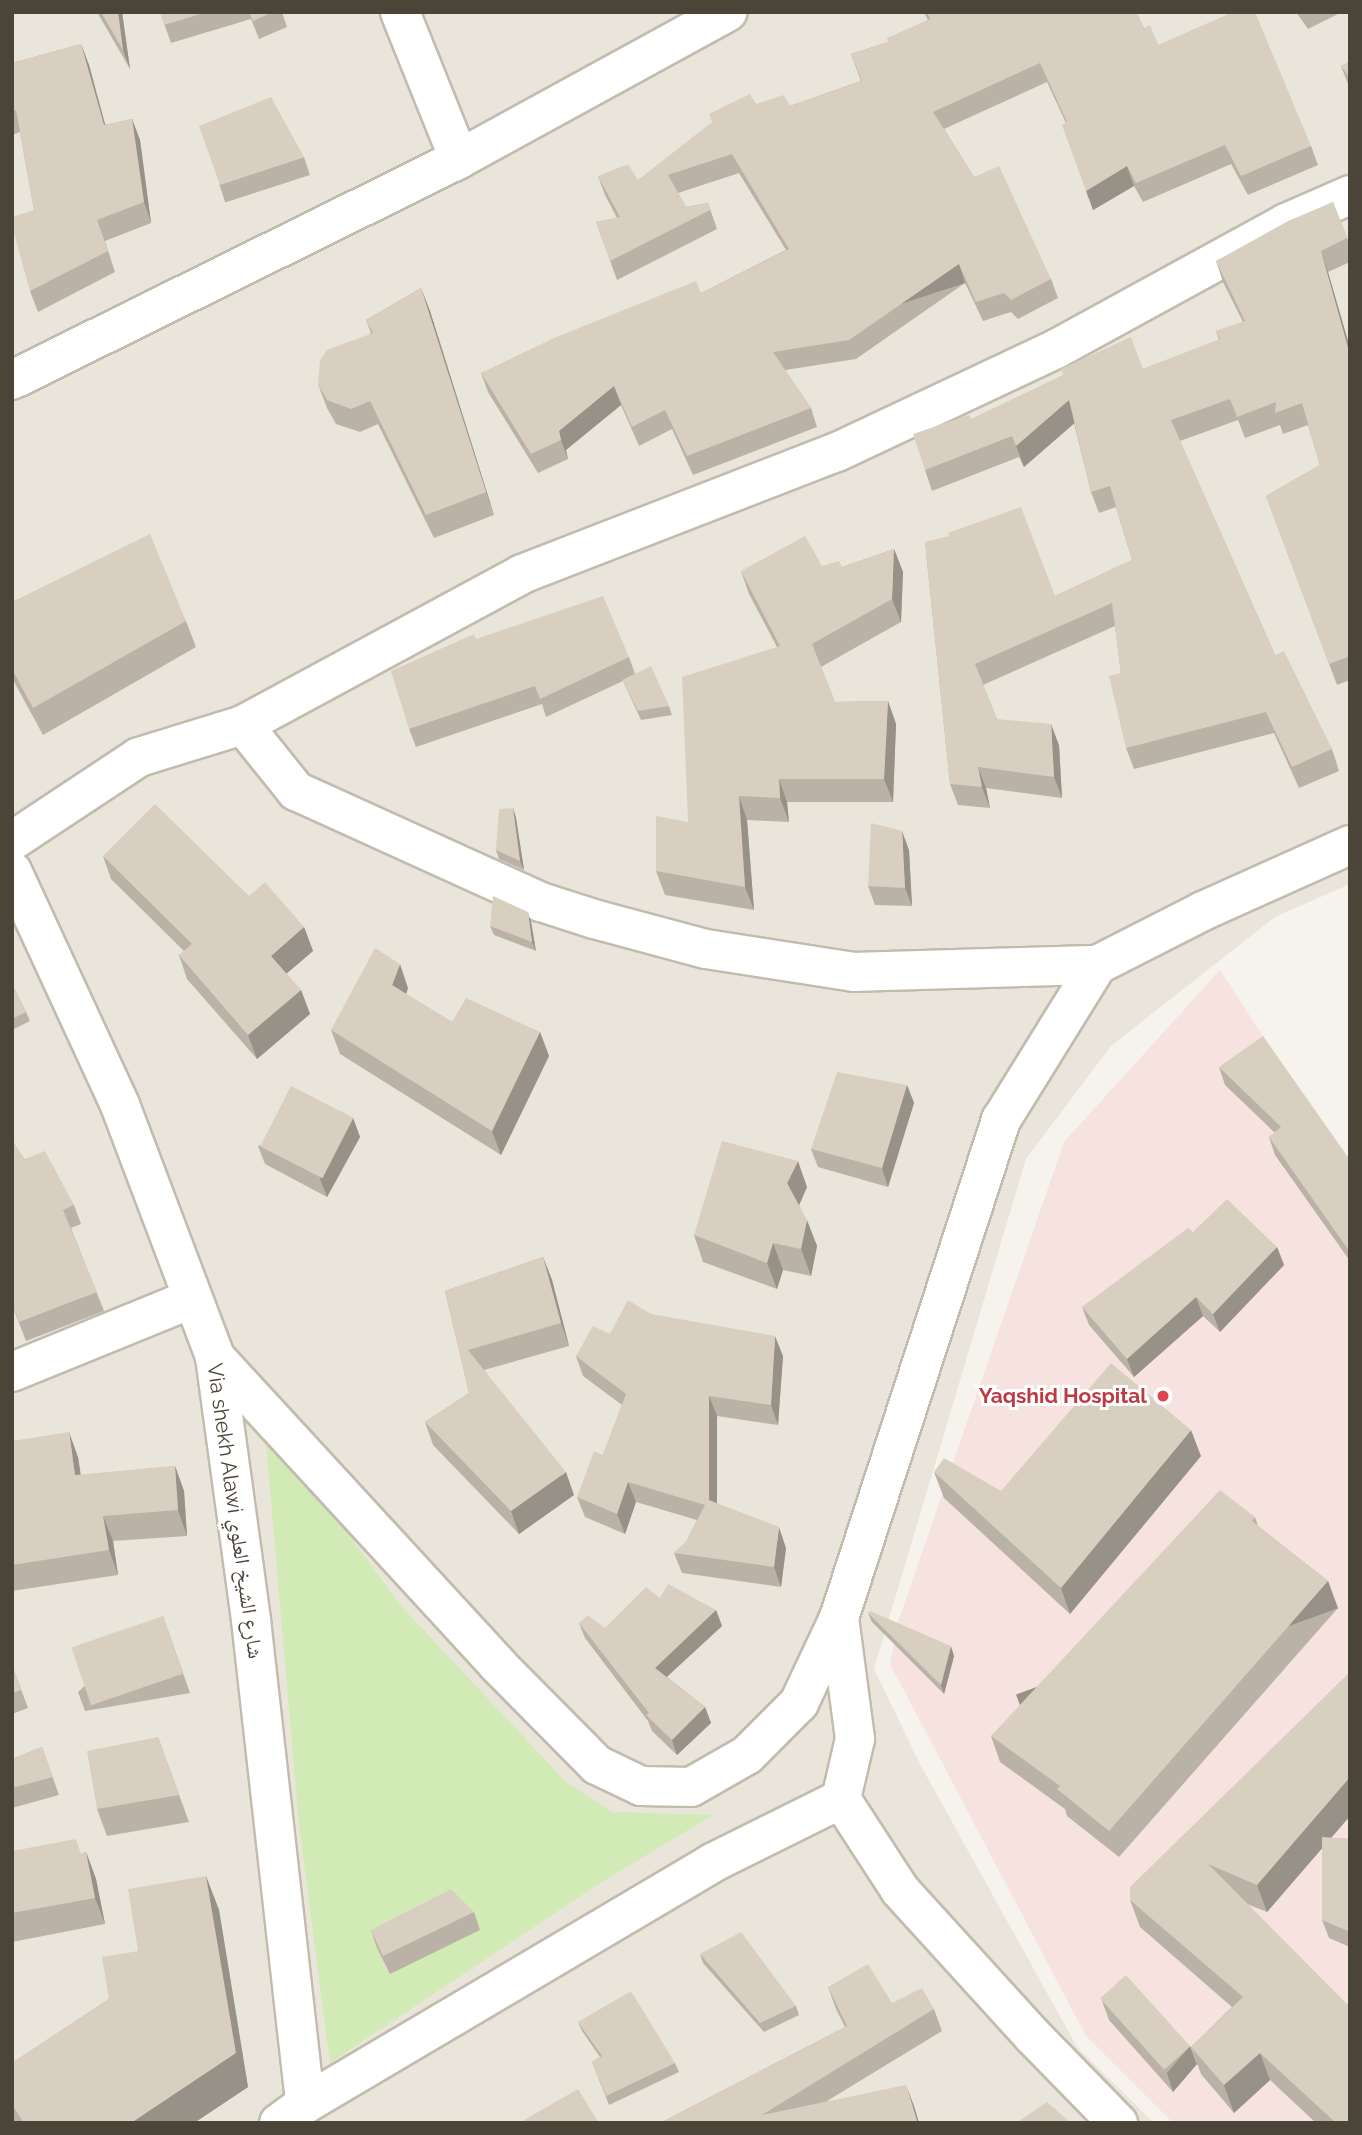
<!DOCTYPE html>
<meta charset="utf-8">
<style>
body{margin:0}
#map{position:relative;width:1362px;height:2135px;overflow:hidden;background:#f6f3ec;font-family:Raleway,"Noto Naskh Arabic",sans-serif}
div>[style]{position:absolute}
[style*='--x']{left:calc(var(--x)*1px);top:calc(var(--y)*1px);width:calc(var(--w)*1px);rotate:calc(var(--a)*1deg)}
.residential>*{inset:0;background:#eae5da}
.medical>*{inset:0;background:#f6e3e0}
.green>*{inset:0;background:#d2eab5}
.roads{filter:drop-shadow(2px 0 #c2bbae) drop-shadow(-2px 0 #c2bbae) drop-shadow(0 2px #c2bbae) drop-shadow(0 -2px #c2bbae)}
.minor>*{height:38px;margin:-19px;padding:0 19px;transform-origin:19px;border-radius:19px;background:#fff}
.tertiary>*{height:38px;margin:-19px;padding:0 19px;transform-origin:19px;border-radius:19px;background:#fff}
.wall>*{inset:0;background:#bab2a6;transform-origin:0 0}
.shaded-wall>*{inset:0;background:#979187;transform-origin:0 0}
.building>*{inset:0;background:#d8cfc1;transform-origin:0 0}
.dots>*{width:19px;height:19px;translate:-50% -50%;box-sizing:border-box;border:4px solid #fff;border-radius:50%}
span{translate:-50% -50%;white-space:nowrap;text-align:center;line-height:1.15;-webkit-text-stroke:6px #fff;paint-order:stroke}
.health-label{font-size:21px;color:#be3a42;font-weight:700}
.right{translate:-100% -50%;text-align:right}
.street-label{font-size:21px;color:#4b4439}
.frame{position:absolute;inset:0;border:14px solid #4b4439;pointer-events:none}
</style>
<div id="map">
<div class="residential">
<div style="clip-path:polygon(12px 12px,1350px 12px,1350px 884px,1275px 917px,1111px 1046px,1026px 1159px,874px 1669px,920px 1764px,1077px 2047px,1154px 2123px,12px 2123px)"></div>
</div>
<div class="medical">
<div style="clip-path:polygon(1220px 970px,1350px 1170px,1350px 2123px,1173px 2123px,1086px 2036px,890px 1664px,898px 1622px,1064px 1142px)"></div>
</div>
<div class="green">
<div style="clip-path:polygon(264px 1419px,401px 1606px,566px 1782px,612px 1812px,713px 1815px,600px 1883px,330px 2063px,299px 1825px)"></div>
</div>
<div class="roads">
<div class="minor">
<div style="--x:400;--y:12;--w:158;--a:68.1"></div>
<div style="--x:12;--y:380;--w:499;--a:-26.3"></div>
<div style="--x:459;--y:159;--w:306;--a:-28.7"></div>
<div style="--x:243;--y:725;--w:85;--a:51.2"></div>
<div style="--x:296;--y:791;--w:269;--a:24.4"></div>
<div style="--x:541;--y:902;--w:56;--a:17.8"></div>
<div style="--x:594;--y:919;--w:116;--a:15"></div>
<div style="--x:706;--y:949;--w:150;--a:8.8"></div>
<div style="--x:854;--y:972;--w:243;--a:-1.7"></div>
<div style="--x:12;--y:841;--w:152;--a:-33.5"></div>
<div style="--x:139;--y:757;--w:109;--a:-17.1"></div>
<div style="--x:243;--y:725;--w:317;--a:-28.4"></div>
<div style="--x:522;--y:574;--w:338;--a:-21.2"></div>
<div style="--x:837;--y:452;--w:242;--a:-25.2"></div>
<div style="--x:1056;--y:349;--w:262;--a:-28.7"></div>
<div style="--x:1286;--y:223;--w:70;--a:-23.6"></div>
<div style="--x:12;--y:1372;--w:193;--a:-22.2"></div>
<div style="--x:841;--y:1799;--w:108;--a:57"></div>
<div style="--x:900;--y:1890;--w:197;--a:47.7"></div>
<div style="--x:1033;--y:2036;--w:122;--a:45.7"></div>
</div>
<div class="tertiary">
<div style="--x:12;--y:871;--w:258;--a:65.2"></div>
<div style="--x:120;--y:1105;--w:269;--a:69.3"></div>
<div style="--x:215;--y:1357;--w:265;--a:82.2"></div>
<div style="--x:251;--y:1620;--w:487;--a:83.6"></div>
<div style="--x:215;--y:1357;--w:417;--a:47.4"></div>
<div style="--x:497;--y:1664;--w:142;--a:45.3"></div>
<div style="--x:597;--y:1765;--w:49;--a:25.5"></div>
<div style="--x:641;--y:1786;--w:50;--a:1.1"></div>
<div style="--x:691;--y:1787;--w:64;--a:-29.7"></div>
<div style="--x:747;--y:1755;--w:74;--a:-45"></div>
<div style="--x:799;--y:1703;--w:94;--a:-64.8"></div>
<div style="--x:279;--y:2123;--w:32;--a:-36"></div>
<div style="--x:305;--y:2104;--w:473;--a:-30.6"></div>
<div style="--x:712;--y:1863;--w:144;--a:-26.4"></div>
<div style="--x:841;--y:1799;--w:62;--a:-76.9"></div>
<div style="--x:855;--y:1739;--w:122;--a:-97.5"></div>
<div style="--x:839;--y:1618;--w:524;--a:-71.98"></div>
<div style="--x:1001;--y:1120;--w:182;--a:-58.2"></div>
<div style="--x:1097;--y:965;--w:119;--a:-27"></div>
<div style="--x:1203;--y:911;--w:161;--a:-24.2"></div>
</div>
</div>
<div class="wall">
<div style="clip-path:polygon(97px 12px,122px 12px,130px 69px)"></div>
<div style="clip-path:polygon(160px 12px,282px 12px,287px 27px,259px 39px,251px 19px,171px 43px)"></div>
<div style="clip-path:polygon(924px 12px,1136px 12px,1144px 28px,1158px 45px,1311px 146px,1318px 165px,1248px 195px,1231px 164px,1143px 202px,1134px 186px,1093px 210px,1066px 123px,1047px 82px,944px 129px,974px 177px,1051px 279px,1058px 298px,1018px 319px,1011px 312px,983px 321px,965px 283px,856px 359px,785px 370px,811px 408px,817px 427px,693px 475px,672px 429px,639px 446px,621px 405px,566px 450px,568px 459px,538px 473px,488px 392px,481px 373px,701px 293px,786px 250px,739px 173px,678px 193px,686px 207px,708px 203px,717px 229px,617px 280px,596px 222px,617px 218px,605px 195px,598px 176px,638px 180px,756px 104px,790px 106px,861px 81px,851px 54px,888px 42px,928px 20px)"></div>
<div style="clip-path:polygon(1296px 12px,1342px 12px,1308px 29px)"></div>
<div style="clip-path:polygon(81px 44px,89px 65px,105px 125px,132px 119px,140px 140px,151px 223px,105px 241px,115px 272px,38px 312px,30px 291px,34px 210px,20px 132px,12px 135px,12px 63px)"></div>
<div style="clip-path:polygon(1350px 62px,1350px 89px,1341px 66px)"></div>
<div style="left:304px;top:157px;width:19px;height:89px;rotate:72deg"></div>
<div style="clip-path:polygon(1333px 202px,1350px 245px,1350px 262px,1328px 272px,1350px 348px,1350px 680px,1337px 685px,1266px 496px,1320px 465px,1308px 425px,1283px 434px,1280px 425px,1245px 438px,1238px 420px,1180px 441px,1275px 655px,1332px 749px,1339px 771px,1299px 788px,1274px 733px,1134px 769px,1126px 748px,1121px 673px,1115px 626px,983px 685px,997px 719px,1059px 745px,1062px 798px,986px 788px,990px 808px,958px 805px,950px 784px,925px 542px,1055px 596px,1132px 560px,1116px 507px,1099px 513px,1091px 492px,1074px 423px,1024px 467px,1019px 457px,932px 491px,925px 470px,971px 419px,1143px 369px,1219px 340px,1216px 331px,1243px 322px,1223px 282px,1216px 261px)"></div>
<div style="clip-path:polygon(421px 288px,430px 311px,494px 515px,434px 538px,378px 424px,360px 432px,336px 424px,327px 408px,318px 384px,371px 333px,366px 320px)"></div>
<div style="clip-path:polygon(894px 549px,903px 572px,901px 622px,821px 667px,835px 702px,888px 701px,896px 724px,893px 802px,787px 802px,789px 822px,747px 820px,754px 910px,665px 895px,656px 871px,688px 822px,777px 647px,749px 594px,741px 571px,822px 566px,842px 567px)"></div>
<div style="clip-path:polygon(12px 602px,186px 621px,196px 647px,43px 735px,12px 678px)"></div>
<div style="clip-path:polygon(476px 639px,629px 657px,635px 674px,669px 706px,672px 715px,641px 720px,623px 681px,546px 717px,542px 704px,416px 747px,409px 729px)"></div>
<div style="clip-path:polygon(513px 808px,516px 818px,524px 870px,499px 859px,496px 850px)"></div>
<div style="clip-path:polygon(909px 850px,912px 906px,875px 905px,868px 886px)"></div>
<div style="clip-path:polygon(103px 856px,249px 896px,304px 927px,313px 951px,286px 974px,301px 990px,310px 1014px,257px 1059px,187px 979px,179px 955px,184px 951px,111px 879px)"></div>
<div style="clip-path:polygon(531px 922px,536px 951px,494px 935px,490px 926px)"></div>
<div style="clip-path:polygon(12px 984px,26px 1012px,30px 1021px,12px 1030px)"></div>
<div style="clip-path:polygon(408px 988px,406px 994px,452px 1022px,540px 1032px,549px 1056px,501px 1155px,340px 1054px,331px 1030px)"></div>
<div style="clip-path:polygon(1219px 1067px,1350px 1160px,1350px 1261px,1275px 1155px,1269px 1137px,1275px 1133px,1225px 1085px)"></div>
<div style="clip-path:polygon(907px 1085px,914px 1103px,888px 1187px,818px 1167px,811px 1149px)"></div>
<div style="clip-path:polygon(353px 1118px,360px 1137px,327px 1197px,265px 1164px,258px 1146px)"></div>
<div style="clip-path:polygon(25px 1159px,74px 1205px,81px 1224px,71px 1228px,104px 1311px,26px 1341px,12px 1305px)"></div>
<div style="clip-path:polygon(807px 1187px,799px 1205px,817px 1246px,811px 1276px,783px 1270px,777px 1289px,703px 1262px,694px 1235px)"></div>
<div style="clip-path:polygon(1193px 1232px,1277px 1247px,1284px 1265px,1220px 1332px,1203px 1316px,1134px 1377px,1089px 1325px,1082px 1307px)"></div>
<div style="clip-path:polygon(543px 1257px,552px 1280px,569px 1346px,484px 1370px,574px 1495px,519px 1534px,433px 1445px,425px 1422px,469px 1393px,445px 1291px)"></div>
<div style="clip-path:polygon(651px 1314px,783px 1356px,778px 1425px,717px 1416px,717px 1503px,786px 1548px,781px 1587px,682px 1573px,674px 1553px,686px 1542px,697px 1520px,636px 1502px,625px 1534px,585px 1517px,577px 1497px,603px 1455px,622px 1405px,583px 1376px,576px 1356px,610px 1334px)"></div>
<div style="clip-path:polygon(12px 1441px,78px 1457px,81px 1475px,175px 1466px,184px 1491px,187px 1536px,113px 1541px,118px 1575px,12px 1591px)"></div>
<div style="clip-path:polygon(1201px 1456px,1070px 1614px,944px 1498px,934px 1472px,1001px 1491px)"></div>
<div style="clip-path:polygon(1255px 1517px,1258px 1526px,1328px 1581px,1338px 1608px,1119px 1857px,1067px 1816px,1065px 1809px,1000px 1762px,991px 1736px)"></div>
<div style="clip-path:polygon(660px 1598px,716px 1610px,722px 1626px,667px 1677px,705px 1707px,711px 1723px,677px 1755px,652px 1731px,648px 1721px,585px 1638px,579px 1623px,605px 1628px)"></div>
<div style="clip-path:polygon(868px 1613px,954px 1656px,944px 1694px,872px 1622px)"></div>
<div style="clip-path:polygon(163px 1616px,190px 1693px,85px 1711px,78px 1692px)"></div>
<div style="clip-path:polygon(12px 1665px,28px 1708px,12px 1714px)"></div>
<div style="clip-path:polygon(1350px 1672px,1350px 1816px,1331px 1838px,1350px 1839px,1350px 1947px,1329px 1938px,1322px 1920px,1322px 1848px,1267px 1912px,1247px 1904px,1350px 2123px,1316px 2123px,1270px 2080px,1234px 2113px,1201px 2074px,1191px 2047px,1232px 2007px,1140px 1927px,1130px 1900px)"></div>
<div style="clip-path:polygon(158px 1737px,189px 1822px,107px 1836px,97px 1809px)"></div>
<div style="clip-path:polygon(42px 1747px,59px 1795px,12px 1808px,12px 1759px)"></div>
<div style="clip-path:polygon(12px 1851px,81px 1854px,86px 1852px,96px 1879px,105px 1924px,12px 1942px)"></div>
<div style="clip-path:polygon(206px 1876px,219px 1910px,248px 2087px,194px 2123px,13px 2123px,12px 2121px,12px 2063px,109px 1999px,138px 1951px)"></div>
<div style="clip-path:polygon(474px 1912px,480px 1930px,390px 1974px,377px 1948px,371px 1930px)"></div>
<div style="clip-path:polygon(700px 1954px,796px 2006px,799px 2015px,764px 2032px,703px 1963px)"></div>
<div style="clip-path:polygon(828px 1987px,892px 2003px,934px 2009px,942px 2031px,827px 2101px,914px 2106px,919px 2123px,660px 2123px,845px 2027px,836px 2009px)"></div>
<div style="clip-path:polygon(1102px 2001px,1190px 2046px,1197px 2064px,1173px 2092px,1109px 2020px)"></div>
<div style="clip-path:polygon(578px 2022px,675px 2063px,679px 2072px,609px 2105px,592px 2062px,600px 2057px,582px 2031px)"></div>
</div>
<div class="shaded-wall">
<div style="clip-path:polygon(118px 12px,122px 12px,130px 69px,123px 50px)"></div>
<div style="clip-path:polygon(81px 44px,89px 65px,111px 146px,104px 125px)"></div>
<div style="clip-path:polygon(132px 119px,140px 140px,151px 223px,144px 202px)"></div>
<div style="clip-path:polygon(1127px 166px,1134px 186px,1093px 210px,1086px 191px)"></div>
<div style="clip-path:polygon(1321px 251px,1328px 272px,1350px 348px,1350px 355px)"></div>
<div style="left:959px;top:264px;width:20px;height:134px;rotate:72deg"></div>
<div style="clip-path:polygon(421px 288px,430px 311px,494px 515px,486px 492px)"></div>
<div style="clip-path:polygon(614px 386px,621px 405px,566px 450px,568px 459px,561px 440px,559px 431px)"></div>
<div style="clip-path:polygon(1069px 400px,1077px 421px,1024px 467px,1016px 446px)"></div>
<div style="clip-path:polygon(894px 549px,903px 572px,901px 622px,892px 599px)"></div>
<div style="clip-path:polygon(888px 701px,896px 724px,893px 802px,884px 779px)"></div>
<div style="clip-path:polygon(1051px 724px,1059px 745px,1062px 798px,1054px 777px)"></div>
<div style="clip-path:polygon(978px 767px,986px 788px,990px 808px,982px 787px)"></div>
<div style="clip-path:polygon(779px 779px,787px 802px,789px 822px,780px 798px)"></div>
<div style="clip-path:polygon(739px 796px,747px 820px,754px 910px,745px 887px)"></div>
<div style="clip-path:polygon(513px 808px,516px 818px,524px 870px,520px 861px)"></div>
<div style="clip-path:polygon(902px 831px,909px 850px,912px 906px,905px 888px)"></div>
<div style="clip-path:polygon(528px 912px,531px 922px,536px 951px,532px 942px)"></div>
<div style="clip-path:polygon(304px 927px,313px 951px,279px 980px,271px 956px)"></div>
<div style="clip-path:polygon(400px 964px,408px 988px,401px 1009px,392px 985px)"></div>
<div style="clip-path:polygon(301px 990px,310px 1014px,257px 1059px,248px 1035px)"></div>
<div style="clip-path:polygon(540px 1032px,549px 1056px,501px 1155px,492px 1131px)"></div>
<div style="clip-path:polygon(907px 1085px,914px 1103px,888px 1187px,882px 1168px)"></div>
<div style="clip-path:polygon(353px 1118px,360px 1137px,327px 1197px,320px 1179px)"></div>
<div style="clip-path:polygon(798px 1161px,807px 1187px,797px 1210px,787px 1183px)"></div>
<div style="clip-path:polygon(807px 1220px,817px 1246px,811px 1276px,801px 1249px)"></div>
<div style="clip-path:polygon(773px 1243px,783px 1270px,777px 1289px,767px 1263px)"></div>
<div style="clip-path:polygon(1277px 1247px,1284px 1265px,1220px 1332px,1213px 1314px)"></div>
<div style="clip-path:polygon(543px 1257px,552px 1280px,569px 1346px,561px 1323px)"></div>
<div style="clip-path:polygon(1196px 1297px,1203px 1316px,1134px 1377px,1127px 1359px)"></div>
<div style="clip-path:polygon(775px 1336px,783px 1356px,778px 1425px,771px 1405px)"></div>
<div style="clip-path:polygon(709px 1396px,717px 1416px,717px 1520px,709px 1500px)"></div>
<div style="clip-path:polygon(1191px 1430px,1201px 1456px,1070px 1614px,1061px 1588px)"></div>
<div style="clip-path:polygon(69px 1432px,78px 1457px,84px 1500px,75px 1475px)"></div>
<div style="clip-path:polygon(175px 1466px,184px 1491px,187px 1536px,178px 1510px)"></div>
<div style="clip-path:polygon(566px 1472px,574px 1495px,519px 1534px,511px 1511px)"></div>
<div style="clip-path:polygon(628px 1482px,636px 1502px,625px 1534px,617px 1514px)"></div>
<div style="clip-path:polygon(103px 1516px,113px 1541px,118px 1575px,109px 1550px)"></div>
<div style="clip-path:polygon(779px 1527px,786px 1548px,781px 1587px,774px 1567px)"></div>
<div style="left:1328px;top:1581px;width:29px;height:332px;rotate:70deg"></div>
<div style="clip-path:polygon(716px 1610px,722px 1626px,660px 1683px,655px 1668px)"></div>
<div style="clip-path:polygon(951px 1646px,954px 1656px,944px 1694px,941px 1685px)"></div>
<div style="clip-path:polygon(705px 1707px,711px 1723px,677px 1755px,672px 1740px)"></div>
<div style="clip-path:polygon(1350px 1777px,1350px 1816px,1267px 1912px,1257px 1885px)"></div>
<div style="clip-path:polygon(86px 1852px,96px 1879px,105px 1924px,95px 1898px)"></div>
<div style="clip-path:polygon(206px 1876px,219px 1910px,248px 2087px,194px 2123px,131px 2123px)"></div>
<div style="clip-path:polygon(1190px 2046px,1197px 2064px,1173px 2092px,1167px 2073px)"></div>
<div style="clip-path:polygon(1260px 2053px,1270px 2080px,1234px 2113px,1224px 2085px)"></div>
<div style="clip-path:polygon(906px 2085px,914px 2106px,919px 2123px,918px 2123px,917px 2121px)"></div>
</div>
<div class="building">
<div style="clip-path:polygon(101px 12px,118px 12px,123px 50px)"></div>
<div style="clip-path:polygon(160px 12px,207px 12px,164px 25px)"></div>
<div style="clip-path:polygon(249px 12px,273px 12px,253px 21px)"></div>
<div style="clip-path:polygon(927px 12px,1136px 12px,1144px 28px,1150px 25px,1158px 45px,1233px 12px,1255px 12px,1311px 146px,1241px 176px,1225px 145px,1136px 183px,1127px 166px,1086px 191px,1062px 125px,1067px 122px,1040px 63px,933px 112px,974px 177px,999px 166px,1051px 279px,1011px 300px,1004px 293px,976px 302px,959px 264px,849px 340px,773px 352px,811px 408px,687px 456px,665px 410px,632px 427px,614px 386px,559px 431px,561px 440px,531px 454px,481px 373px,554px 338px,696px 281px,701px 293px,789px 249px,732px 154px,668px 175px,686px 207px,708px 203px,710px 210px,610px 261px,596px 222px,620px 217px,598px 176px,628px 164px,638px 180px,712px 122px,709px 114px,750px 94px,756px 104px,784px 95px,790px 106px,862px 81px,851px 54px,888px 42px,887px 38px,930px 19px)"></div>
<div style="clip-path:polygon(81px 44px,104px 125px,132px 119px,144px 202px,97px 220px,108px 251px,30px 291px,12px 226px,12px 217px,34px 210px,16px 110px,12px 111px,12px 63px)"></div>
<div style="clip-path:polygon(1350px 62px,1350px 78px,1341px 66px)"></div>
<div style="clip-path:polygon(271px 97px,304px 157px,220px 185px,199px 126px)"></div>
<div style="clip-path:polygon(1333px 202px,1347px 238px,1321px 251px,1350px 355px,1350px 656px,1329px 664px,1266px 496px,1320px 465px,1302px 403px,1275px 413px,1276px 402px,1237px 417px,1230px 399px,1171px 420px,1275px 655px,1284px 651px,1332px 749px,1292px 767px,1266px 712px,1126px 748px,1109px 676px,1121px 673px,1112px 603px,975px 664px,997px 719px,1051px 724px,1054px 777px,978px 767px,982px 787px,950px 784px,925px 542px,949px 536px,948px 533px,1021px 507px,1055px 596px,1132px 560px,1110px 486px,1091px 492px,1069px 400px,1016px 446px,1012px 436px,925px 470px,913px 434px,969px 415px,971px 419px,1063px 375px,1061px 369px,1131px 337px,1143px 369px,1220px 339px,1216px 331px,1245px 321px,1216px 261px,1288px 221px)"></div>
<div style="clip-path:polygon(421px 288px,486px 492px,426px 515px,370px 401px,351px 409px,327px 400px,318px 384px,320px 360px,327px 350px,373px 333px,366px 320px)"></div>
<div style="clip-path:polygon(150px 534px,186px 621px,33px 708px,12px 669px,12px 602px)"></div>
<div style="clip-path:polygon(805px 536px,822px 566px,839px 561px,842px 567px,894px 549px,892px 599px,812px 644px,835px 702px,888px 701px,884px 779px,779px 779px,780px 798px,739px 796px,745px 887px,656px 871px,656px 816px,688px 822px,682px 677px,780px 646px,741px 571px)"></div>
<div style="clip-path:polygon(603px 596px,629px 657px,540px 699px,535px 686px,409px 729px,391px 671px,474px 634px,476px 639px)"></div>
<div style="clip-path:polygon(651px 666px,669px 706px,638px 711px,622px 680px)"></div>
<div style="clip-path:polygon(155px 804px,249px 896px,265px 882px,304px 927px,271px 956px,301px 990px,248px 1035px,179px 955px,192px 944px,103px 856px)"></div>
<div style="clip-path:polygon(513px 808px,520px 861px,496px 850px,499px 809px)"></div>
<div style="clip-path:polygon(871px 823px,902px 831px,905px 888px,868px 886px)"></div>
<div style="clip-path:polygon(493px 896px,528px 912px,532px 942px,490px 926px)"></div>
<div style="clip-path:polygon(375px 948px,400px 964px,392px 985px,452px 1022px,466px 998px,540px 1032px,492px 1131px,331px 1030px)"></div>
<div style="clip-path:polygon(12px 984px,26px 1012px,12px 1019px)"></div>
<div style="clip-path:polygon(1263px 1036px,1350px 1160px,1350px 1252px,1269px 1137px,1281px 1127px,1219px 1067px)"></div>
<div style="clip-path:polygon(837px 1072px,907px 1085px,882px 1168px,811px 1149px)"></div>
<div style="left:291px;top:1086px;width:70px;height:68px;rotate:27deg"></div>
<div style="clip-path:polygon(12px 1140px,25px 1159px,45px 1151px,74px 1205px,63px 1210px,97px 1292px,19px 1322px,12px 1304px)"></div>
<div style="clip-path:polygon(722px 1141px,798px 1161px,787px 1183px,807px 1220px,801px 1249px,773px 1243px,767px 1263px,694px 1235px)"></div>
<div style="clip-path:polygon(1227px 1199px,1277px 1247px,1213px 1314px,1196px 1297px,1127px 1359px,1082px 1307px,1188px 1228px,1193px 1232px)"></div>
<div style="clip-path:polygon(543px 1257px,561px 1323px,468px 1350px,566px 1472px,511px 1511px,425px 1422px,469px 1393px,445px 1291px)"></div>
<div style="clip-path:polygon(628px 1300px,651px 1314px,775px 1336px,771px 1405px,709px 1396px,709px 1500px,779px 1527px,774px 1567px,674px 1553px,686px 1542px,705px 1505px,628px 1482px,617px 1514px,577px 1497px,594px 1451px,603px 1455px,626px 1394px,576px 1356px,593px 1326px,610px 1334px)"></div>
<div style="clip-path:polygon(1111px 1363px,1191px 1430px,1061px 1588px,934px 1472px,944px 1458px,1001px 1491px)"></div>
<div style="clip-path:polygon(69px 1432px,75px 1475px,175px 1466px,178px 1510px,103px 1516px,109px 1550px,12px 1565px,12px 1441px)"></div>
<div style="clip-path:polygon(1220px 1490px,1255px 1517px,1252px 1521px,1328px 1581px,1109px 1831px,1057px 1789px,1060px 1786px,991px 1736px)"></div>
<div style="clip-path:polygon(668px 1584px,716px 1610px,655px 1668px,705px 1707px,672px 1740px,646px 1715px,649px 1713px,579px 1623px,588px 1615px,605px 1628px,646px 1587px,660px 1598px)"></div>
<div style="clip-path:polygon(870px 1611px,951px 1646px,941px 1685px,868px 1613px)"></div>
<div style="left:163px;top:1616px;width:61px;height:97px;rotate:71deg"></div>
<div style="clip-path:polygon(12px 1665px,21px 1690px,12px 1693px)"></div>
<div style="clip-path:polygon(1350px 1672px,1350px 1777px,1257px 1885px,1208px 1864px,1347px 2004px,1350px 2001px,1350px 2123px,1336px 2123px,1260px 2053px,1224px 2085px,1191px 2047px,1243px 1997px,1130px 1900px,1130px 1887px)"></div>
<div style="clip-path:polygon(158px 1737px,179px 1795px,97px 1809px,87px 1751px)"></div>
<div style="clip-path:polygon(42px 1747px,53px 1777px,12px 1788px,12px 1759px)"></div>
<div style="clip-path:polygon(1322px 1837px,1350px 1839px,1350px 1932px,1322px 1920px)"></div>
<div style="clip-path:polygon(76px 1839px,81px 1854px,86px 1852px,95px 1898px,12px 1913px,12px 1851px)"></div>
<div style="clip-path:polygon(206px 1876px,236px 2053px,131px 2123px,24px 2123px,12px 2105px,12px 2063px,109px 1999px,102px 1957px,138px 1951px,128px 1889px)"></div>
<div style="clip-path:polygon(451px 1889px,474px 1912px,383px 1956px,371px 1930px)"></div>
<div style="clip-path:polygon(741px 1932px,796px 2006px,760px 2023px,700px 1954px)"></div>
<div style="clip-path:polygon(868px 1964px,892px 2003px,922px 1988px,934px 2009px,762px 2115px,906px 2085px,917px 2121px,912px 2123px,660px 2123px,847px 2026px,828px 1987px)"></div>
<div style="left:1126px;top:1975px;width:96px;height:35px;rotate:48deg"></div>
<div style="clip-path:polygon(631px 1991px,675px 2063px,606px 2096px,592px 2062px,602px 2056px,578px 2022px)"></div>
<div style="clip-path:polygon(578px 2089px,599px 2123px,519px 2123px)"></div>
<div style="clip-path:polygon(1047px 2102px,1071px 2123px,1016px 2123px)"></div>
</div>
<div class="dots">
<div style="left:1163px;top:1396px;background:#e0444e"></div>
</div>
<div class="health-label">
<span class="right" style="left:1147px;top:1396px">Yaqshid Hospital</span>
</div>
<div class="street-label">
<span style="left:235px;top:1511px;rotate:82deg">Via shekh Alawi شارع الشيخ العلوي</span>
</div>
<div class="frame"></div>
</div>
